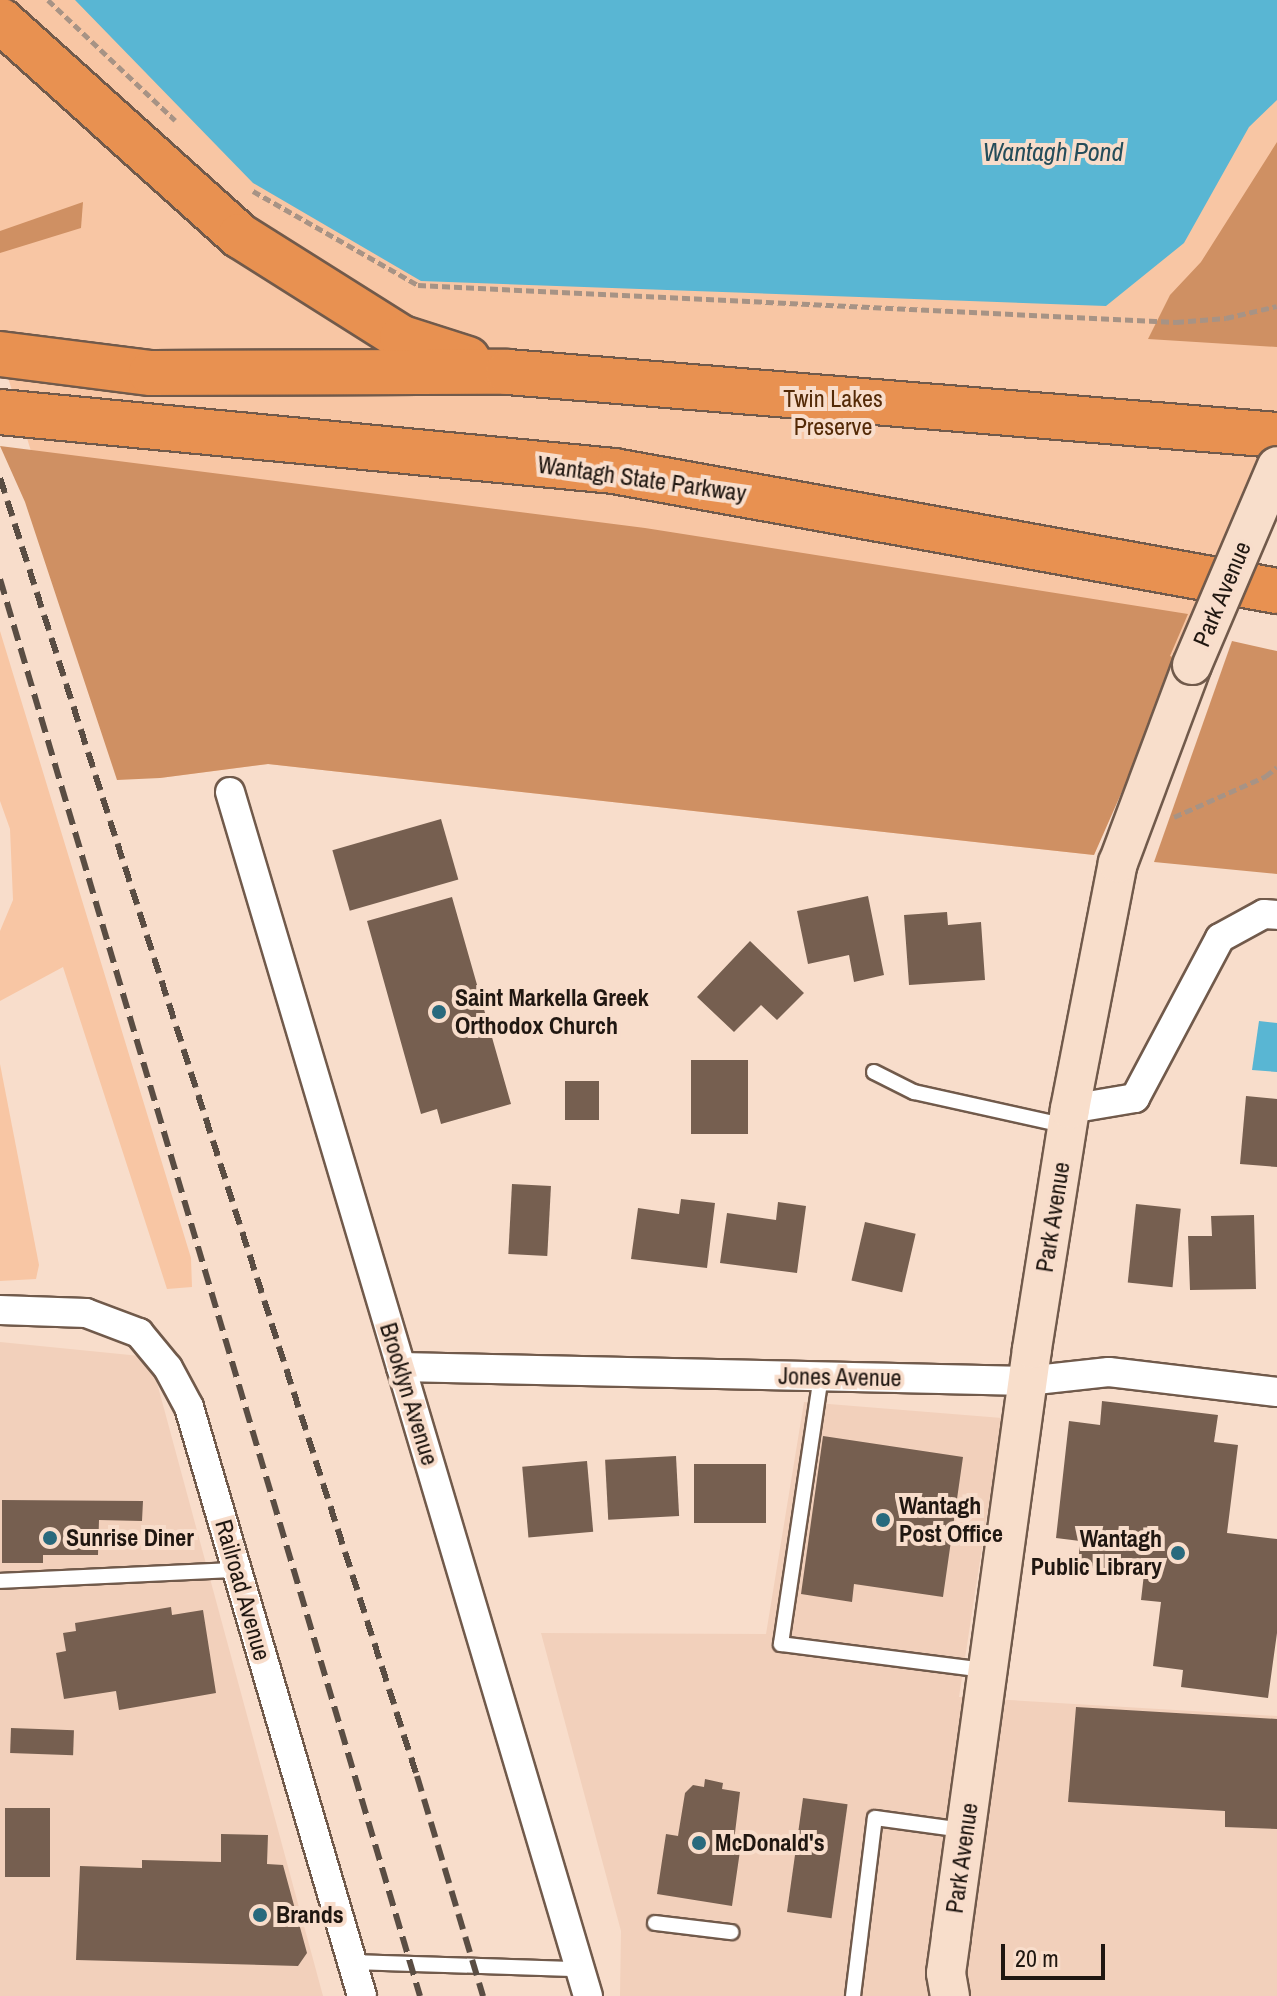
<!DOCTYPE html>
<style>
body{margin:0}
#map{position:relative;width:1277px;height:1996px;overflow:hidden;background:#f8ddcb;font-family:"Archivo Narrow",sans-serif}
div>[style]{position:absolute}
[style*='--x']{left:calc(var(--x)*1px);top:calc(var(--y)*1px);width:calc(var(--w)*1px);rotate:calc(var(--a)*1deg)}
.built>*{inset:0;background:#f2d0bb}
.green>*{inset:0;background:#f8c6a4}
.forest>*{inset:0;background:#cf9063}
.water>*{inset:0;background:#59b6d3}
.building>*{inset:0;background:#765f50;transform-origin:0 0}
.path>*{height:5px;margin-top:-2.5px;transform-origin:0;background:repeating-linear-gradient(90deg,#a79385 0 8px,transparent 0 12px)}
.roads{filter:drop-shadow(2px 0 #715a4b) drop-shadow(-2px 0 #715a4b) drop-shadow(0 2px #715a4b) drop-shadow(0 -2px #715a4b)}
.lane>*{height:14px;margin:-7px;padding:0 7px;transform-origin:7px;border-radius:7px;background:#fff}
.street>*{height:28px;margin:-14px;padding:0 14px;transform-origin:14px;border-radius:14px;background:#fff}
.secondary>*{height:38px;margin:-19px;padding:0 19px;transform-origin:19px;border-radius:19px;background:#f8decb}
.highway>*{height:44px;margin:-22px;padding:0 22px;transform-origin:22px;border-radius:22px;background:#e89151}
.rail>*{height:6px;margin-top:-3px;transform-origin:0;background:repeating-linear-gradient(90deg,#5a4d43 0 16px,transparent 0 24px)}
.bridges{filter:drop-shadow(2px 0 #715a4b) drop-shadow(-2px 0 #715a4b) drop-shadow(0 2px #715a4b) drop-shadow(0 -2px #715a4b)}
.secondary-bridge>*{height:38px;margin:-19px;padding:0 19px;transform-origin:19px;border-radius:19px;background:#f8decb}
.dots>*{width:22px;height:22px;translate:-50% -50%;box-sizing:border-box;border:4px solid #f8ddcb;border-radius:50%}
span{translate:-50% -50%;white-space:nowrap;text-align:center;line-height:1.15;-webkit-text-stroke:8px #f8ddcb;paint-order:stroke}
.park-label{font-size:24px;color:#542a07}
.street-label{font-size:24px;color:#201711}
.poi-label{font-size:24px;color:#201711;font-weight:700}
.left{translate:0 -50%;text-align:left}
.right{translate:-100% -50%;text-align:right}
.water-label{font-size:26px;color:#244d5a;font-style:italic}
.scale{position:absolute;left:1001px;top:1944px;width:104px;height:36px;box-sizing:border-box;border:4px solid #201711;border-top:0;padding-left:10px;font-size:24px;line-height:28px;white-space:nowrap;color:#201711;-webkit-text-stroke:6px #f8ddcb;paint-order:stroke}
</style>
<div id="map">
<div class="built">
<div style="clip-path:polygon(0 1342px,150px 1357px,323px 1996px,0 1996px)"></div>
<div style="clip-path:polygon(804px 1402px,1002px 1418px,959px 1697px,1277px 1716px,1277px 1996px,620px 1996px,621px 1931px,541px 1633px,766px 1634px)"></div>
</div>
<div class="green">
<div style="clip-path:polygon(0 0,1277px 0,1277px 430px,1094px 855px,268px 764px,160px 778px,133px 777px,0 352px)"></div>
<div style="clip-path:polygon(0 631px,191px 1258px,192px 1287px,167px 1289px,63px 967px,0 1001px,0 931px,13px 900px,10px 829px,0 801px)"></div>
<div style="clip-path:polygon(0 1064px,39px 1265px,36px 1279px,0 1281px)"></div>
</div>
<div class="forest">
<div style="clip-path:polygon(1277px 142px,1277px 347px,1148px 339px,1170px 295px,1201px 262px)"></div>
<div style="clip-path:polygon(83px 202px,81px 228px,0 253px,0 231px)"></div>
<div style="clip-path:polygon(0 446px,645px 528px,1188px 614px,1170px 656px,1180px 660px,1094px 855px,268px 764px,160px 778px,117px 780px,25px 502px)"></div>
<div style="clip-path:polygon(1232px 641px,1277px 651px,1277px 874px,1154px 862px)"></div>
</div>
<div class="water">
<div style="clip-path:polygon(75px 0,1277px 0,1277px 100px,1249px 127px,1184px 243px,1106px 306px,421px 281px,253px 183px)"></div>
<div style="clip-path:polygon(1259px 1021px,1277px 1023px,1277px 1072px,1252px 1070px)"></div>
</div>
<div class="building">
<div style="left:441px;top:819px;width:63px;height:113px;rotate:74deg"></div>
<div style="clip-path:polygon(868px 896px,884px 975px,854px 982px,849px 955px,808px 964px,797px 911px)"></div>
<div style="clip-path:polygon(452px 897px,511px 1104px,441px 1124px,437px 1109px,421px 1114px,367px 921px)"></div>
<div style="clip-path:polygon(947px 912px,948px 925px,981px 922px,985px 980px,909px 985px,904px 915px)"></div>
<div style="clip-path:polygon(750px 941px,804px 993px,777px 1020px,761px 1005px,734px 1032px,697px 997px)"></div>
<div style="left:748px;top:1060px;width:74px;height:57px;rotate:90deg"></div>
<div style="left:565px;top:1081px;width:34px;height:39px"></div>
<div style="clip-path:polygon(1246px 1096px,1277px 1099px,1277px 1167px,1240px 1164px)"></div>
<div style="left:512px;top:1184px;width:39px;height:70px;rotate:3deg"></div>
<div style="clip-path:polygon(681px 1199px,715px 1203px,707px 1268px,631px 1259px,638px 1208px,679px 1214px)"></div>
<div style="clip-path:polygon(778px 1202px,806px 1206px,797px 1273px,720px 1263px,727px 1213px,776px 1220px)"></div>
<div style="left:1136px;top:1204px;width:45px;height:79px;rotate:6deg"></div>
<div style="clip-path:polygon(1254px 1215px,1256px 1289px,1190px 1290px,1188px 1236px,1212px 1236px,1211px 1216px)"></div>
<div style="left:865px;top:1222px;width:52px;height:60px;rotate:13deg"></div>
<div style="clip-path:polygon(1102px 1401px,1218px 1415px,1214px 1442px,1238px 1445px,1227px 1533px,1277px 1539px,1277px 1633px,1268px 1698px,1181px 1687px,1183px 1670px,1153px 1666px,1161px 1602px,1141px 1600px,1144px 1574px,1078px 1566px,1080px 1541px,1056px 1538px,1069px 1421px,1100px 1425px)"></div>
<div style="clip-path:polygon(823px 1436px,963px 1457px,943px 1597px,854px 1584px,852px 1602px,801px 1594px)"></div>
<div style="left:676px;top:1456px;width:60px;height:71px;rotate:87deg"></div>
<div style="left:587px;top:1461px;width:71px;height:65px;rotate:85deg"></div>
<div style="left:694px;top:1464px;width:72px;height:59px"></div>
<div style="clip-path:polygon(2px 1500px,143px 1501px,142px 1521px,99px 1520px,98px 1555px,43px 1555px,43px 1563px,2px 1563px)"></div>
<div style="clip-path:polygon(171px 1607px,172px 1615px,203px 1610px,216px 1693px,119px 1710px,116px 1691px,64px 1699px,56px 1653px,66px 1651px,63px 1633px,76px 1631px,75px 1623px)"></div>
<div style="clip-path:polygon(1076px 1707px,1277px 1719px,1277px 1829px,1225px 1827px,1225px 1811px,1068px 1802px)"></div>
<div style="left:11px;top:1728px;width:63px;height:25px;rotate:2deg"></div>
<div style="clip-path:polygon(705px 1779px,723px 1783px,722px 1789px,740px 1792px,733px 1849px,740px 1851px,732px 1906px,657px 1894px,666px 1834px,678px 1836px,685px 1793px,693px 1785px,704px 1787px)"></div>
<div style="left:803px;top:1798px;width:45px;height:115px;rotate:8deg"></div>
<div style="left:5px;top:1808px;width:45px;height:69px"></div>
<div style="clip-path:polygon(221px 1834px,268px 1835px,267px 1864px,283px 1865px,307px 1953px,298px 1966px,76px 1960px,80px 1866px,142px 1868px,142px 1860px,221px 1862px)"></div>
</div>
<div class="path">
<div style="--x:48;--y:0;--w:175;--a:43.4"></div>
<div style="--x:253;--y:191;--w:190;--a:29.7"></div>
<div style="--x:418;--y:285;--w:759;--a:2.79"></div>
<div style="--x:1176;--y:322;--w:50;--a:-4.6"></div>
<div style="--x:1226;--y:318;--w:52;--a:-13.2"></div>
<div style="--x:1174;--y:817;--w:101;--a:-24"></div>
<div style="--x:1266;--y:776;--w:14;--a:-39"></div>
</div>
<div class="roads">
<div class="lane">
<div style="--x:874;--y:1072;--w:45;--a:26.6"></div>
<div style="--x:914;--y:1092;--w:157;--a:12.5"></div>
<div style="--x:821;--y:1376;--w:271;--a:98.5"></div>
<div style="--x:781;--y:1644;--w:206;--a:7.3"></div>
<div style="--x:0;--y:1581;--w:237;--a:-2.7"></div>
<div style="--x:655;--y:1923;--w:77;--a:6.8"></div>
<div style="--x:352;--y:1962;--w:227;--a:1.8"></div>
<div style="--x:853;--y:1996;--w:179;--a:-83"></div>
<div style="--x:875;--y:1818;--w:89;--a:7.8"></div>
</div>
<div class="street">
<div style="--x:230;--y:792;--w:1256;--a:73.44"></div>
<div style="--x:1070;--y:1109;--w:66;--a:-9.6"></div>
<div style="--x:1135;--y:1098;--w:181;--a:-62"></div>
<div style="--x:1220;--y:938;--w:50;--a:-28.6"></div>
<div style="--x:1264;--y:914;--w:13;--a:4"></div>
<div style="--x:0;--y:1310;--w:86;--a:2"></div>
<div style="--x:86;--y:1313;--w:57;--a:20.7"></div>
<div style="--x:139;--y:1333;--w:45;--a:50.4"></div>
<div style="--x:168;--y:1368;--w:44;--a:61.7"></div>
<div style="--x:189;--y:1407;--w:614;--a:73.63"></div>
<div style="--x:401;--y:1367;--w:626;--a:1.28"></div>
<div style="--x:1027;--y:1381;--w:82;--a:-6.3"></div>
<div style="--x:1109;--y:1372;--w:169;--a:6.8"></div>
</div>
<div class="secondary">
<div style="--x:950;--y:1996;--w:23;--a:-100"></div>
<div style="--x:946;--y:1973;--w:37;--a:-82"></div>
<div style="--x:951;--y:1936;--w:593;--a:-82.14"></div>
<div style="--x:1032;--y:1349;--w:243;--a:-81"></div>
<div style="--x:1070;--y:1109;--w:251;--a:-79"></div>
<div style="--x:1118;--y:863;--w:211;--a:-69.5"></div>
</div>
<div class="highway">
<div style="--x:0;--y:20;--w:323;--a:42"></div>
<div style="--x:240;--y:236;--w:191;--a:32.2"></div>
<div style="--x:402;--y:338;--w:69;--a:17.7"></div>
<div style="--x:0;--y:354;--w:152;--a:7.2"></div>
<div style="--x:151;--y:373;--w:357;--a:-0.2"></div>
<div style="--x:508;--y:372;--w:772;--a:4.68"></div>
<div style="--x:0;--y:412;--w:617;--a:5.49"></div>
<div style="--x:614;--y:471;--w:674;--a:10.26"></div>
</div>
</div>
<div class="rail">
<div style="--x:0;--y:478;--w:1363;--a:72.19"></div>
<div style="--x:417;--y:1776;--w:230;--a:73.3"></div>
<div style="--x:0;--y:579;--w:1478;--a:73.49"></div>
</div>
<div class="bridges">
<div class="secondary-bridge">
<div style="--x:1192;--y:665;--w:216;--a:-66.9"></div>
</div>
</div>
<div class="dots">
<div style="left:439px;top:1012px;background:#296a7d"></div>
<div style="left:883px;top:1520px;background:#296a7d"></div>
<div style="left:50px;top:1538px;background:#296a7d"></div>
<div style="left:1178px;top:1553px;background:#296a7d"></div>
<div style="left:699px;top:1843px;background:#296a7d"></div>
<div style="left:260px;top:1915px;background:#296a7d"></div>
</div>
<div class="park-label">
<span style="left:833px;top:413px">Twin Lakes<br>Preserve</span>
</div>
<div class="street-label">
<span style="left:642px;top:479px;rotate:8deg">Wantagh State Parkway</span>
<span style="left:1222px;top:594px;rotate:-67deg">Park Avenue</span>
<span style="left:1053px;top:1217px;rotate:-81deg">Park Avenue</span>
<span style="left:840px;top:1377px;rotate:1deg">Jones Avenue</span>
<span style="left:409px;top:1394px;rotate:73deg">Brooklyn Avenue</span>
<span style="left:243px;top:1590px;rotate:74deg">Railroad Avenue</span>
<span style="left:962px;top:1858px;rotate:-82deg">Park Avenue</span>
</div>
<div class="poi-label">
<span class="left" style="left:455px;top:1012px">Saint Markella Greek<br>Orthodox Church</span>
<span class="left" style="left:899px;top:1520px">Wantagh<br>Post Office</span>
<span class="left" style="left:66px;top:1538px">Sunrise Diner</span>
<span class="right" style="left:1162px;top:1553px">Wantagh<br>Public Library</span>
<span class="left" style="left:715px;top:1843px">McDonald's</span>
<span class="left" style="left:276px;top:1915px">Brands</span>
</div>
<div class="water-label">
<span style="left:1053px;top:152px">Wantagh Pond</span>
</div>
<div class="scale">20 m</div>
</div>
